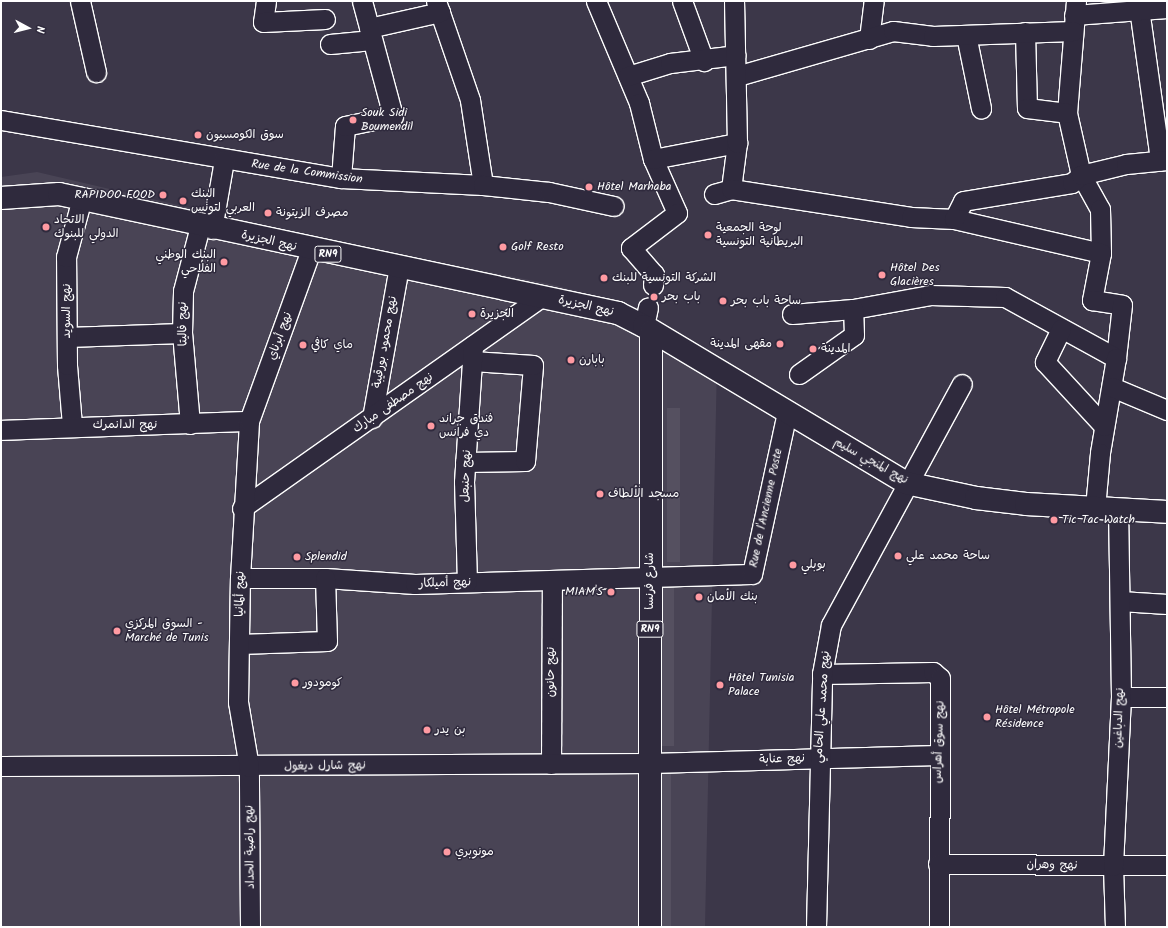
<!DOCTYPE html>
<meta charset="utf-8">
<style>
body{margin:0}
#map{position:relative;width:1168px;height:928px;overflow:hidden;background:#3c3749;font-family:Kalam,"Playpen Sans Arabic",sans-serif}
div>[style]{position:absolute}
[style*='--x']{left:calc(var(--x)*1px);top:calc(var(--y)*1px);width:calc(var(--w)*1px);rotate:calc(var(--a)*1deg)}
.built>*{inset:0;background:#494455}
.green>*{inset:0;background:#555060;transform-origin:0 0}
.roads{filter:drop-shadow(1px 0 #fff) drop-shadow(-1px 0 #fff) drop-shadow(0 1px #fff) drop-shadow(0 -1px #fff)}
.minor>*{height:19px;margin:-9.5px;padding:0 9.5px;transform-origin:9.5px;border-radius:9.5px;background:#2f2a3d}
.major>*{height:22px;margin:-11px;padding:0 11px;transform-origin:11px;border-radius:11px;background:#2f2a3d}
.dots>*{width:11px;height:11px;translate:-50% -50%;box-sizing:border-box;border:2px solid #2f2a3d;border-radius:50%}
span{translate:-50% -50%;white-space:nowrap;text-align:center;line-height:1.15;-webkit-text-stroke:3px #2f2a3d;paint-order:stroke}
.shield-label span{padding:1px 3px;background:#2f2a3d;border:1px solid;border-radius:3px;-webkit-text-stroke-width:0}
.shield-label{font-size:11px;color:#fff;font-weight:700}
.poi-label{font-size:12px;color:#fff}
.left{translate:0 -50%;text-align:left}
.right{translate:-100% -50%;text-align:right}
.street-label{font-size:12px;color:#fff}
.frame{position:absolute;inset:0;border:2px solid #fff;pointer-events:none}
.north{position:absolute;left:8px;top:8px;width:40px;height:40px;-webkit-text-stroke:3px #2f2a3d;paint-order:stroke;rotate:97deg;font-size:11px;font-weight:700;line-height:16px;text-align:center;color:#fff}
.north::after{content:'';display:block;margin:auto;width:14px;height:18px;background:#fff;clip-path:polygon(50% 0,100% 100%,50% 72%,0 100%)}
</style>
<div id="map">
<div class="built">
<div style="clip-path:polygon(37px 172px,328px 240px,554px 285px,628px 305px,717px 363px,705px 927px,1px 927px,1px 177px)"></div>
</div>
<div class="green">
<div style="left:667px;top:408px;width:13px;height:154px"></div>
<div style="left:657px;top:582px;width:17px;height:164px"></div>
<div style="left:655px;top:770px;width:16px;height:157px"></div>
</div>
<div class="roads">
<div class="minor">
<div style="--x:80;--y:1;--w:73;--a:77.3"></div>
<div style="--x:266;--y:1;--w:21;--a:98"></div>
<div style="--x:263;--y:22;--w:62;--a:-2.8"></div>
<div style="--x:436;--y:1;--w:105;--a:71"></div>
<div style="--x:470;--y:100;--w:86;--a:81.3"></div>
<div style="--x:596;--y:1;--w:111;--a:67.1"></div>
<div style="--x:639;--y:103;--w:58;--a:76"></div>
<div style="--x:653;--y:159;--w:59;--a:66"></div>
<div style="--x:677;--y:213;--w:58;--a:142.7"></div>
<div style="--x:631;--y:248;--w:35;--a:49"></div>
<div style="--x:654;--y:274;--w:11;--a:95"></div>
<div style="--x:682;--y:1;--w:64;--a:69.9"></div>
<div style="--x:1076;--y:1;--w:112;--a:94.6"></div>
<div style="--x:1067;--y:113;--w:64;--a:77.3"></div>
<div style="--x:1081;--y:175;--w:39;--a:61"></div>
<div style="--x:1100;--y:209;--w:44;--a:88.7"></div>
<div style="--x:1101;--y:253;--w:48;--a:100.8"></div>
<div style="--x:1092;--y:300;--w:30;--a:9"></div>
<div style="--x:1122;--y:305;--w:53;--a:96.5"></div>
<div style="--x:1138;--y:1;--w:161;--a:82.1"></div>
<div style="--x:1074;--y:15;--w:93;--a:-4.3"></div>
<div style="--x:369;--y:28;--w:73;--a:-12.7"></div>
<div style="--x:1025;--y:32;--w:76;--a:88.5"></div>
<div style="--x:1027;--y:108;--w:40;--a:7.1"></div>
<div style="--x:966;--y:35;--w:75;--a:78.4"></div>
<div style="--x:869;--y:39;--w:38;--a:-83"></div>
<div style="--x:330;--y:44;--w:42;--a:-5.4"></div>
<div style="--x:628;--y:76;--w:44;--a:-17.2"></div>
<div style="--x:670;--y:63;--w:66;--a:-6.9"></div>
<div style="--x:737;--y:76;--w:162;--a:-16.1"></div>
<div style="--x:893;--y:31;--w:40;--a:7.1"></div>
<div style="--x:933;--y:36;--w:140;--a:-2"></div>
<div style="--x:1;--y:120;--w:345;--a:9.7"></div>
<div style="--x:341;--y:178;--w:142;--a:2.8"></div>
<div style="--x:483;--y:185;--w:66;--a:6.1"></div>
<div style="--x:549;--y:192;--w:66;--a:12.2"></div>
<div style="--x:653;--y:159;--w:86;--a:-10.8"></div>
<div style="--x:341;--y:178;--w:52;--a:-85.6"></div>
<div style="--x:345;--y:126;--w:49;--a:-11.8"></div>
<div style="--x:393;--y:116;--w:119;--a:-105.1"></div>
<div style="--x:731;--y:189;--w:46;--a:-82.6"></div>
<div style="--x:737;--y:143;--w:142;--a:-91.2"></div>
<div style="--x:714;--y:194;--w:18;--a:-16"></div>
<div style="--x:731;--y:189;--w:182;--a:8.8"></div>
<div style="--x:911;--y:217;--w:43;--a:2.7"></div>
<div style="--x:954;--y:219;--w:151;--a:13"></div>
<div style="--x:954;--y:219;--w:20;--a:-63"></div>
<div style="--x:963;--y:201;--w:110;--a:-9.4"></div>
<div style="--x:1072;--y:183;--w:12;--a:-42"></div>
<div style="--x:1081;--y:175;--w:46;--a:-13.7"></div>
<div style="--x:1126;--y:164;--w:41;--a:-5.6"></div>
<div style="--x:212;--y:229;--w:70;--a:-80.1"></div>
<div style="--x:792;--y:314;--w:61;--a:-4.7"></div>
<div style="--x:853;--y:309;--w:78;--a:-10.3"></div>
<div style="--x:930;--y:295;--w:75;--a:1.5"></div>
<div style="--x:1005;--y:297;--w:127;--a:28.8"></div>
<div style="--x:1116;--y:358;--w:96;--a:99.6"></div>
<div style="--x:1100;--y:453;--w:55;--a:95.2"></div>
<div style="--x:644;--y:326;--w:19;--a:-78"></div>
<div style="--x:1061;--y:329;--w:37;--a:116"></div>
<div style="--x:1045;--y:362;--w:87;--a:47.3"></div>
<div style="--x:67;--y:337;--w:115;--a:-2"></div>
<div style="--x:799;--y:374;--w:67;--a:-35.3"></div>
<div style="--x:854;--y:335;--w:26;--a:-92"></div>
<div style="--x:1112;--y:387;--w:60;--a:22.7"></div>
<div style="--x:372;--y:418;--w:153;--a:-79.9"></div>
<div style="--x:190;--y:424;--w:91;--a:-95"></div>
<div style="--x:182;--y:333;--w:42;--a:-88.6"></div>
<div style="--x:183;--y:291;--w:67;--a:-75.3"></div>
<div style="--x:72;--y:425;--w:60;--a:-94.8"></div>
<div style="--x:67;--y:365;--w:108;--a:-90.5"></div>
<div style="--x:66;--y:257;--w:61;--a:-74.8"></div>
<div style="--x:1;--y:430;--w:248;--a:-2.1"></div>
<div style="--x:465;--y:462;--w:60;--a:-1"></div>
<div style="--x:525;--y:461;--w:96;--a:-85.2"></div>
<div style="--x:533;--y:365;--w:61;--a:-176.2"></div>
<div style="--x:242;--y:508;--w:367;--a:-35.2"></div>
<div style="--x:240;--y:578;--w:85;--a:0"></div>
<div style="--x:325;--y:578;--w:90;--a:3.8"></div>
<div style="--x:415;--y:584;--w:337;--a:-1.7"></div>
<div style="--x:752;--y:574;--w:166;--a:-77.8"></div>
<div style="--x:467;--y:582;--w:100;--a:-91.7"></div>
<div style="--x:464;--y:482;--w:137;--a:-86.2"></div>
<div style="--x:1120;--y:601;--w:47;--a:3.7"></div>
<div style="--x:239;--y:644;--w:88;--a:-2"></div>
<div style="--x:327;--y:641;--w:63;--a:-91.8"></div>
<div style="--x:822;--y:674;--w:111;--a:-1"></div>
<div style="--x:933;--y:672;--w:9;--a:41"></div>
<div style="--x:940;--y:678;--w:249;--a:90.2"></div>
<div style="--x:1121;--y:697;--w:46;--a:0"></div>
<div style="--x:551;--y:764;--w:184;--a:-89.7"></div>
<div style="--x:1;--y:766;--w:649;--a:-0.26"></div>
<div style="--x:650;--y:763;--w:288;--a:-1.6"></div>
<div style="--x:938;--y:864;--w:229;--a:0.3"></div>
<div style="--x:250;--y:927;--w:160;--a:-90.4"></div>
<div style="--x:249;--y:767;--w:66;--a:-99.6"></div>
<div style="--x:238;--y:702;--w:124;--a:-89.1"></div>
<div style="--x:240;--y:578;--w:157;--a:-86.7"></div>
<div style="--x:249;--y:421;--w:182;--a:-70.1"></div>
<div style="--x:816;--y:927;--w:253;--a:-88.6"></div>
<div style="--x:822;--y:674;--w:50;--a:-79.6"></div>
<div style="--x:831;--y:625;--w:274;--a:-61.5"></div>
<div style="--x:1115;--y:927;--w:61;--a:-91.9"></div>
<div style="--x:1113;--y:866;--w:169;--a:-87.3"></div>
<div style="--x:1121;--y:697;--w:188;--a:-90.9"></div>
</div>
<div class="major">
<div style="--x:1;--y:198;--w:58;--a:-3.9"></div>
<div style="--x:59;--y:194;--w:572;--a:12.02"></div>
<div style="--x:618;--y:313;--w:29;--a:27"></div>
<div style="--x:644;--y:326;--w:305;--a:30.9"></div>
<div style="--x:906;--y:483;--w:72;--a:12.1"></div>
<div style="--x:976;--y:498;--w:50;--a:6.8"></div>
<div style="--x:1026;--y:504;--w:141;--a:3.2"></div>
<div style="--x:650;--y:927;--w:596;--a:-89.9"></div>
</div>
</div>
<div class="dots">
<div style="left:353px;top:120px;background:#ff9aa2"></div>
<div style="left:198px;top:135px;background:#ff9aa2"></div>
<div style="left:589px;top:187px;background:#ff9aa2"></div>
<div style="left:163px;top:195px;background:#ff9aa2"></div>
<div style="left:183px;top:201px;background:#ff9aa2"></div>
<div style="left:268px;top:213px;background:#ff9aa2"></div>
<div style="left:46px;top:227px;background:#ff9aa2"></div>
<div style="left:708px;top:235px;background:#ff9aa2"></div>
<div style="left:503px;top:247px;background:#ff9aa2"></div>
<div style="left:224px;top:262px;background:#ff9aa2"></div>
<div style="left:882px;top:275px;background:#ff9aa2"></div>
<div style="left:604px;top:278px;background:#ff9aa2"></div>
<div style="left:654px;top:297px;background:#ff9aa2"></div>
<div style="left:723px;top:301px;background:#ff9aa2"></div>
<div style="left:472px;top:314px;background:#ff9aa2"></div>
<div style="left:780px;top:344px;background:#ff9aa2"></div>
<div style="left:303px;top:345px;background:#ff9aa2"></div>
<div style="left:813px;top:349px;background:#ff9aa2"></div>
<div style="left:571px;top:360px;background:#ff9aa2"></div>
<div style="left:431px;top:426px;background:#ff9aa2"></div>
<div style="left:600px;top:494px;background:#ff9aa2"></div>
<div style="left:1054px;top:520px;background:#ff9aa2"></div>
<div style="left:898px;top:556px;background:#ff9aa2"></div>
<div style="left:297px;top:557px;background:#ff9aa2"></div>
<div style="left:793px;top:565px;background:#ff9aa2"></div>
<div style="left:611px;top:592px;background:#ff9aa2"></div>
<div style="left:699px;top:597px;background:#ff9aa2"></div>
<div style="left:117px;top:631px;background:#ff9aa2"></div>
<div style="left:295px;top:683px;background:#ff9aa2"></div>
<div style="left:720px;top:685px;background:#ff9aa2"></div>
<div style="left:987px;top:717px;background:#ff9aa2"></div>
<div style="left:427px;top:730px;background:#ff9aa2"></div>
<div style="left:447px;top:852px;background:#ff9aa2"></div>
</div>
<div class="shield-label">
<span style="left:328px;top:254px">RN9</span>
<span style="left:650px;top:629px">RN9</span>
</div>
<div class="poi-label">
<span class="left" style="left:361px;top:120px">Souk Sidi<br>Boumendil</span>
<span class="left" style="left:206px;top:135px">سوق الكومسيون</span>
<span class="left" style="left:597px;top:187px">Hôtel Marhaba</span>
<span class="left" style="left:191px;top:201px">البنك<br>العربي لتونس</span>
<span class="right" style="left:155px;top:195px">RAPIDOO FOOD</span>
<span class="left" style="left:276px;top:213px">مصرف الزيتونة</span>
<span class="left" style="left:54px;top:227px">الاتحاد<br>الدولي للبنوك</span>
<span class="left" style="left:716px;top:235px">لوحة الجمعية<br>البريطانية التونسية</span>
<span class="left" style="left:511px;top:247px">Golf Resto</span>
<span class="right" style="left:216px;top:262px">البنك الوطني<br>الفلاحي</span>
<span class="left" style="left:890px;top:275px">Hôtel Des<br>Glacières</span>
<span class="left" style="left:612px;top:278px">الشركة التونسية للبنك</span>
<span class="left" style="left:662px;top:297px">باب بحر</span>
<span class="left" style="left:731px;top:301px">ساحة باب بحر</span>
<span class="left" style="left:480px;top:314px">الجزيرة</span>
<span class="right" style="left:772px;top:344px">مقهى المدينة</span>
<span class="left" style="left:311px;top:345px">ماي كافي</span>
<span class="left" style="left:821px;top:349px">المدينة</span>
<span class="left" style="left:579px;top:360px">بابارن</span>
<span class="left" style="left:439px;top:426px">فندق جراند<br>دي فرانس</span>
<span class="left" style="left:608px;top:494px">مسجد الألطاف</span>
<span class="left" style="left:1062px;top:520px">Tic Tac Watch</span>
<span class="left" style="left:906px;top:556px">ساحة محمد علي</span>
<span class="left" style="left:305px;top:557px">Splendid</span>
<span class="left" style="left:801px;top:565px">بوبلي</span>
<span class="right" style="left:603px;top:592px">MIAM'S</span>
<span class="left" style="left:707px;top:597px">بنك الأمان</span>
<span class="left" style="left:125px;top:631px">السوق المركزي -<br>Marché de Tunis</span>
<span class="left" style="left:728px;top:685px">Hôtel Tunisia<br>Palace</span>
<span class="left" style="left:303px;top:683px">كومودور</span>
<span class="left" style="left:995px;top:717px">Hôtel Métropole<br>Résidence</span>
<span class="left" style="left:435px;top:730px">بن يدر</span>
<span class="left" style="left:455px;top:852px">مونوبري</span>
</div>
<div class="street-label">
<span style="left:307px;top:172px;rotate:8deg">Rue de la Commission</span>
<span style="left:269px;top:241px;rotate:13deg">نهج الجزيرة</span>
<span style="left:586px;top:306px;rotate:13deg">نهج الجزيرة</span>
<span style="left:67px;top:311px;rotate:-90deg">نهج السويد</span>
<span style="left:183px;top:324px;rotate:-91deg">نهج فاليتا</span>
<span style="left:280px;top:336px;rotate:-70deg">نهج أبرناي</span>
<span style="left:385px;top:342px;rotate:-80deg">نهج محمود بورقيبة</span>
<span style="left:393px;top:403px;rotate:-35deg">نهج مصطفى مبارك</span>
<span style="left:125px;top:425px">نهج الدانمرك</span>
<span style="left:871px;top:461px;rotate:29deg">نهج المنجي سليم</span>
<span style="left:466px;top:476px;rotate:-88deg">نهج حنبعل</span>
<span style="left:766px;top:508px;rotate:-78deg">Rue de l'Ancienne Poste</span>
<span style="left:650px;top:581px;rotate:-90deg">شارع فرنسا</span>
<span style="left:445px;top:583px;rotate:-2deg">نهج أميلكار</span>
<span style="left:240px;top:594px;rotate:-89deg">نهج ألمانيا</span>
<span style="left:551px;top:672px;rotate:-90deg">نهج حانون</span>
<span style="left:822px;top:707px;rotate:-86deg">نهج محمد علي الحامي</span>
<span style="left:1119px;top:718px;rotate:-88deg">نهج الدباغين</span>
<span style="left:939px;top:742px;rotate:-88deg">نهج سوق أهراس</span>
<span style="left:782px;top:759px;rotate:-2deg">نهج عنابة</span>
<span style="left:325px;top:766px;rotate:-1deg">نهج شارل ديغول</span>
<span style="left:250px;top:847px;rotate:-91deg">نهج راضية الحداد</span>
<span style="left:1052px;top:865px;rotate:1deg">نهج وهران</span>
</div>
<div class="frame"></div>
<div class="north">N</div>
</div>
